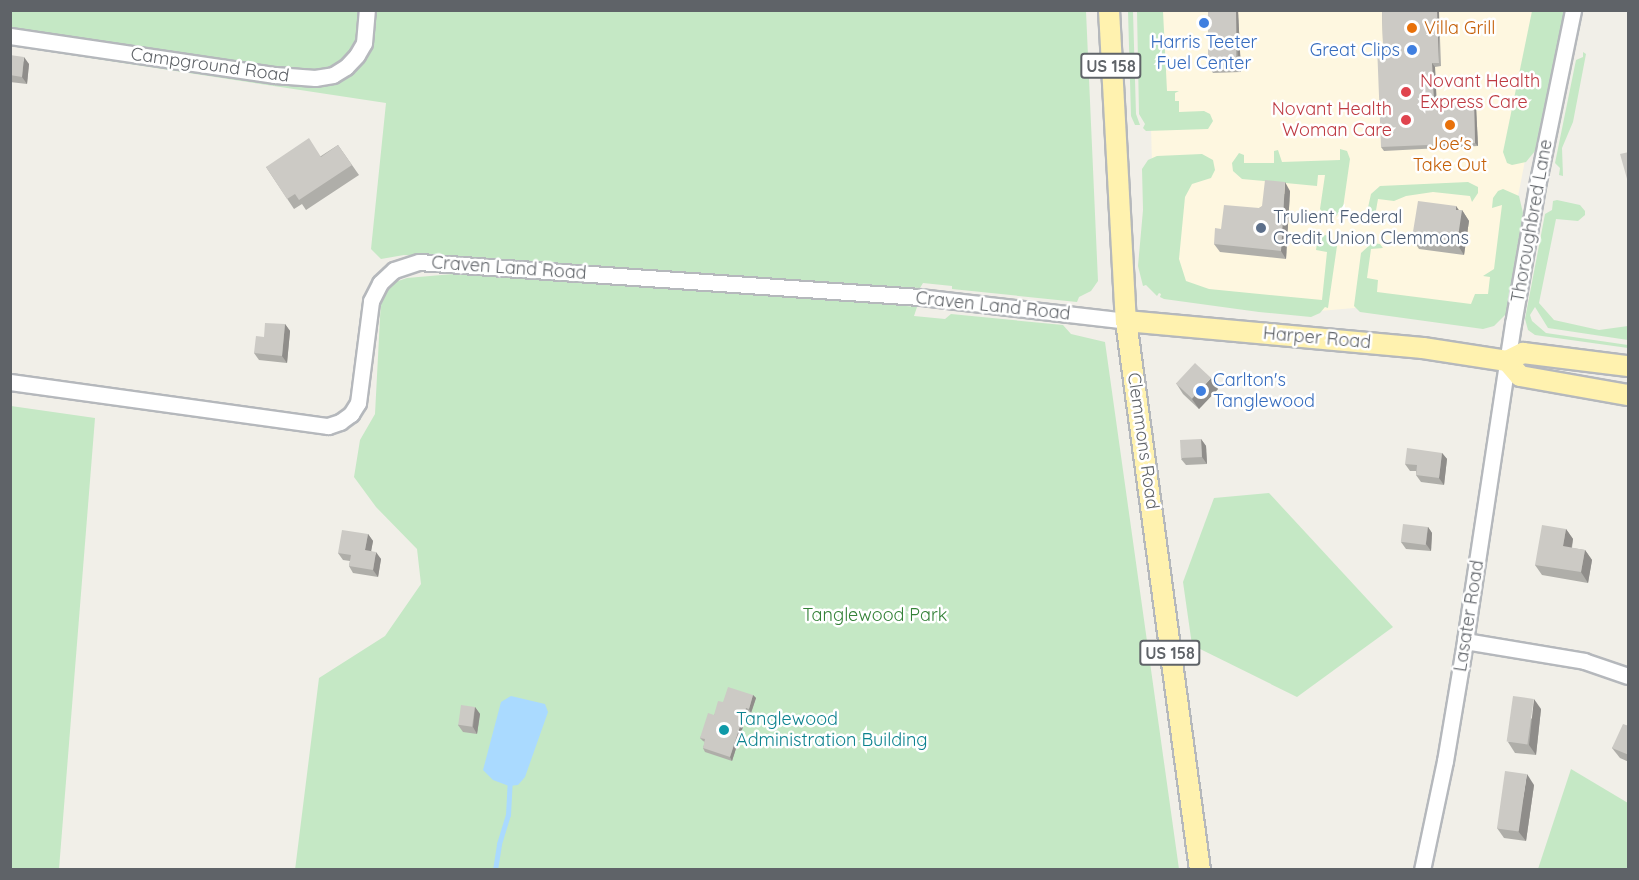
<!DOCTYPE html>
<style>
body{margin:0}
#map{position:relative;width:1639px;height:880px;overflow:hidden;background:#f1efe8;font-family:Quicksand,sans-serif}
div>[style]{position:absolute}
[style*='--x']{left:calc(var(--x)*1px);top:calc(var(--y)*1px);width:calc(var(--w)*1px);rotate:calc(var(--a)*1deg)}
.commercial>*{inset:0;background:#fef7e0}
.green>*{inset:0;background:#c5e8c5}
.water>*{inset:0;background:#aadaff}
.stream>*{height:4.5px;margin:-2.25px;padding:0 2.25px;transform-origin:2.25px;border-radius:2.25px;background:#aadaff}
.roads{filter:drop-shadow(2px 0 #b5b8bc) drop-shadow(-2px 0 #b5b8bc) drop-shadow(0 2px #b5b8bc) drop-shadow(0 -2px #b5b8bc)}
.minor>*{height:15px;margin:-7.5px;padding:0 7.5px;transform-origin:7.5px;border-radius:7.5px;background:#fff}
.major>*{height:20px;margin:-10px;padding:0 10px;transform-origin:10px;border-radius:10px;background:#fff2af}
.wall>*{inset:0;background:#afaea9}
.shaded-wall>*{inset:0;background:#8f8d8a;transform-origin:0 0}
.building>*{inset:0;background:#cccac5;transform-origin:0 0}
.dots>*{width:16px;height:16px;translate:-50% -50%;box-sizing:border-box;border:3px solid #fff;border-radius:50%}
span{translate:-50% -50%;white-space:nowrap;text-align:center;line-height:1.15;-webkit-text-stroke:5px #fff;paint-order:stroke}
.shield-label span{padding:2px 4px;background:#fff;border:2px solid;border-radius:4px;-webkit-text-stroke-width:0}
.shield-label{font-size:16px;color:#5f6368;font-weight:700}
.food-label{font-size:18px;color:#c56008}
.left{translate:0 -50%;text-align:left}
.shop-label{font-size:18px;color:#366cbe}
.right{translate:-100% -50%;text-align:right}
.street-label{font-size:18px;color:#5f6368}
.health-label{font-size:18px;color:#be3a42}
.service-label{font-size:18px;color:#4e5e75}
.park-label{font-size:18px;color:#348238}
.culture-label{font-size:18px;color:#0d838f}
.frame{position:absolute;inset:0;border:12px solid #5f6368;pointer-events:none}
</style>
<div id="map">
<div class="commercial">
<div style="clip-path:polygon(1148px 11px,1554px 11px,1494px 320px,1366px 307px,1308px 312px,1155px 280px)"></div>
</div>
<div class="green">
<div style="clip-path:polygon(10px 11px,1086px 11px,1098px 281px,1091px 291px,1079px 297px,1077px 302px,952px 289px,952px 286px,923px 283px,920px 288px,404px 255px,381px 259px,371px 249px,386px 103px,11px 46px)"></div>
<div style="clip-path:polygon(1128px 11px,1133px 11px,1136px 114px,1140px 125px,1135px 125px,1131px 116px)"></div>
<div style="clip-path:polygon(1137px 11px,1163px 11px,1167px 91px,1179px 91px,1175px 93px,1175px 101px,1179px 101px,1179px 112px,1204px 111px,1210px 114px,1213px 121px,1208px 129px,1146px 131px,1143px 128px,1145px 124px,1139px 114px)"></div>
<div style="clip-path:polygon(1532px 11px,1564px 11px,1535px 151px,1526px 162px,1512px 165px,1507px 163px,1503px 152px)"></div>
<div style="clip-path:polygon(1583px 52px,1586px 54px,1573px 122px,1562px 148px,1563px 176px,1559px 175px,1560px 168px,1555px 163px,1576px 60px,1583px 57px)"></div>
<div style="clip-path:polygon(1340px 149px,1347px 151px,1350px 159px,1343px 208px,1336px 216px,1326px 217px,1320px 209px,1325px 175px,1318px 175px,1317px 186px,1242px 179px,1233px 171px,1232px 163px,1239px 153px,1244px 155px,1244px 163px,1274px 163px,1274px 151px,1278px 150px,1282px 162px,1340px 160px)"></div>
<div style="clip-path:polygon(1202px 154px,1213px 160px,1215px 170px,1211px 178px,1192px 184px,1185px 197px,1179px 259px,1186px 281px,1209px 289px,1322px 300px,1327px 252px,1316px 250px,1318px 237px,1326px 235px,1337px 246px,1328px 308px,1325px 307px,1320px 313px,1311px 317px,1259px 312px,1164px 299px,1160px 297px,1161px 294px,1159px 293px,1157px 296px,1146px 285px,1143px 286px,1138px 266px,1143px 210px,1142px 169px,1148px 160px,1157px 156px)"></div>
<div style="clip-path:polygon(1468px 182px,1478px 187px,1478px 193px,1472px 202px,1470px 196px,1433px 192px,1406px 196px,1394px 201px,1378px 199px,1375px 216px,1387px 220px,1384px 224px,1378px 225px,1369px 219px,1367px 212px,1371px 194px,1380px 186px)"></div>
<div style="clip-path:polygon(1503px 189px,1519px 196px,1523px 213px,1506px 314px,1494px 326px,1483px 329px,1360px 312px,1354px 306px,1361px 253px,1372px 243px,1380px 244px,1383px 248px,1371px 249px,1367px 278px,1378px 280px,1377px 292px,1471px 304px,1475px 294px,1488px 294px,1490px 277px,1483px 276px,1494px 269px,1502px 205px,1492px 208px,1493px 198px,1498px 191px)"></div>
<div style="clip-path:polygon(1557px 200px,1580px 205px,1585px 211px,1585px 215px,1578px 221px,1556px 219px,1539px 303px,1554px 320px,1599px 330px,1628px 326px,1628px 340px,1548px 328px,1535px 307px,1530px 315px,1532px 321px,1546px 333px,1628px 345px,1628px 348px,1535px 335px,1528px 330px,1525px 319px,1545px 214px,1552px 210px,1553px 201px)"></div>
<div style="clip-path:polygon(453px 274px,784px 295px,917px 307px,914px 316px,945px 319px,951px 314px,1063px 325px,1071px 334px,1105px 342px,1179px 869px,295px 870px,319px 678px,385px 636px,421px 584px,417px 549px,376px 507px,354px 477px,360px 440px,375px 414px,381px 299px,389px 284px,407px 278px)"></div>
<div style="clip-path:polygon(11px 406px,95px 418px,59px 869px,11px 869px)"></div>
<div style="clip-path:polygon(1269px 493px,1393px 627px,1297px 697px,1192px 645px,1183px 582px,1214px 498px)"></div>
<div style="clip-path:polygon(1571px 769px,1628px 803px,1628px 869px,1538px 869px)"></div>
</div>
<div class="water">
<div style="clip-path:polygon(511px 696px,545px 704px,548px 712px,525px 777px,518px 785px,509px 786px,493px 780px,483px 770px,501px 702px)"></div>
</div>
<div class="stream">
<div style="--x:495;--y:870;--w:26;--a:-81"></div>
<div style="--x:499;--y:844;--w:30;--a:-73"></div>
<div style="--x:508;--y:815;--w:33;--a:-87"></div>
</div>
<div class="roads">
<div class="minor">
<div style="--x:10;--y:36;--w:268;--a:8.4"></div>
<div style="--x:275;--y:75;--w:40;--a:4.3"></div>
<div style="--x:315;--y:78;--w:18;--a:-9"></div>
<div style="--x:333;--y:75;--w:15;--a:-32"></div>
<div style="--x:346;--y:67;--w:16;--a:-47"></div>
<div style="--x:357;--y:55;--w:14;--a:-60"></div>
<div style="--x:364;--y:43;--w:33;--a:-85"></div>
<div style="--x:10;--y:382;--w:321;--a:7.9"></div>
<div style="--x:328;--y:426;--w:13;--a:-18"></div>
<div style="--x:340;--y:422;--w:14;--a:-36"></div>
<div style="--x:351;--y:414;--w:13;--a:-58"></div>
<div style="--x:358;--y:403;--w:103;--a:-82.7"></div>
<div style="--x:371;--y:301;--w:20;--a:-63"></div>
<div style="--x:380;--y:283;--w:19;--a:-43"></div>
<div style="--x:394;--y:270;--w:26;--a:-18"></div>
<div style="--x:419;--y:262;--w:502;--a:4"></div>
<div style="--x:920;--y:297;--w:207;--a:6.6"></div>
<div style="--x:1465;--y:641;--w:121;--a:9.5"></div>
<div style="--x:1584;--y:661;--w:46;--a:18.8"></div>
<div style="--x:1422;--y:870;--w:111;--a:-78.1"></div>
<div style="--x:1445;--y:761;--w:122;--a:-80.5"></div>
<div style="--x:1465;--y:641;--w:321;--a:-81.4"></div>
<div style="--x:1513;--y:324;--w:145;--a:-80.1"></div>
<div style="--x:1538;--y:181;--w:175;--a:-78.4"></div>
</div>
<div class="major">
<div style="--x:1109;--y:10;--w:311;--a:86.9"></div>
<div style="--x:1126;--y:321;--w:554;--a:82.32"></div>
<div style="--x:1126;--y:321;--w:298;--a:5.2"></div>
<div style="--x:1423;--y:348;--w:85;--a:8.8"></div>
<div style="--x:1507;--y:361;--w:18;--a:-27"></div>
<div style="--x:1523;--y:353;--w:106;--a:7.1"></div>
<div style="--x:1507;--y:361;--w:20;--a:49"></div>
<div style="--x:1520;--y:376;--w:110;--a:10"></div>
</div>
</div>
<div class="wall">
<div style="clip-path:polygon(1208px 10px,1238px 10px,1241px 72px,1213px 73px,1211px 70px)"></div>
<div style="clip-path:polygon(1382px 10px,1439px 10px,1441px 66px,1435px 67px,1436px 104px,1476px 106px,1478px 146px,1384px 151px,1381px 147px,1383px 44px)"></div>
<div style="clip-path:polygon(10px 55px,29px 64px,27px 84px,10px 82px)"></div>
<div style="clip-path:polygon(338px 145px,359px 175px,306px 210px,302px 204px,294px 209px,266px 167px,321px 156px)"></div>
<div style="clip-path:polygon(1290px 191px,1286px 259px,1220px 252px,1214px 244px,1221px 229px)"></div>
<div style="clip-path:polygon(1456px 206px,1459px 210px,1462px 210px,1469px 221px,1464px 255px,1419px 249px,1412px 238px)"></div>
<div style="clip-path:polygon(285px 324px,290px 331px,287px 363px,259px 360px,254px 353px,264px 337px)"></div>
<div style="clip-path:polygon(1176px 383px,1218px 389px,1199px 409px,1183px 394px)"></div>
<div style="clip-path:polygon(1201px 439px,1206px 446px,1207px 464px,1186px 465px,1181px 459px)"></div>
<div style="clip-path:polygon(1442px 453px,1447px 459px,1444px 485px,1421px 482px,1416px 475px,1416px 471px,1410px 471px,1405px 464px)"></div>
<div style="clip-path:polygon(1428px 527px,1432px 533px,1431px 551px,1406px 549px,1401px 542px)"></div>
<div style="clip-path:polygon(1566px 529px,1573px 539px,1572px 548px,1585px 550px,1592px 560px,1588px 583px,1542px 575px,1535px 565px)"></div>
<div style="clip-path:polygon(368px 534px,373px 541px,371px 551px,381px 559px,378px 577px,353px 573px,349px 566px,350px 561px,343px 560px,338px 553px)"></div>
<div style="clip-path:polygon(753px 695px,756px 698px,751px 713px,748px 711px,732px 761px,705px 752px,703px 748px,705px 742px,703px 741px,700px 738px,714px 715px,723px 702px)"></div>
<div style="clip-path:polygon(475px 707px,480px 714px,477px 734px,463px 732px,458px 725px)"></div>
<div style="clip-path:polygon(1541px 709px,1536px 755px,1515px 753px,1508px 742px)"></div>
<div style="clip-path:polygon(1629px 726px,1629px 762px,1620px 758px,1612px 748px)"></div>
<div style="clip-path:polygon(1534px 785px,1526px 841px,1504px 838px,1497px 828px)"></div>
</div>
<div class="shaded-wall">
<div style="clip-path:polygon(1236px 10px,1238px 10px,1241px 72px,1238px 69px)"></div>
<div style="left:1437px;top:10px;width:2px;height:53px"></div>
<div style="clip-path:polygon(24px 57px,29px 64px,27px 84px,22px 77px)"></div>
<div style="clip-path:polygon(1432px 63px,1435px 67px,1437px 107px,1434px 104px)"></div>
<div style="clip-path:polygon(1474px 102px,1476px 106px,1478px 146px,1475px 143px)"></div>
<div style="clip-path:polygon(1285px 182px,1290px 191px,1286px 259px,1281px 251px)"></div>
<div style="clip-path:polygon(1456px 206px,1461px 214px,1462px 210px,1469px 221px,1464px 255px,1457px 244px)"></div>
<div style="clip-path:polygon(285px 324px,290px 331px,287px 363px,282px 356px)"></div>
<div style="clip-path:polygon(1211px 378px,1218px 389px,1199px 409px,1192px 399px)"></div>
<div style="clip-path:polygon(1201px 439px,1206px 446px,1207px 464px,1202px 457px)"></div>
<div style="clip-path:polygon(1442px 453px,1447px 459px,1444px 485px,1439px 478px)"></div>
<div style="clip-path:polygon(1428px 527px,1432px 533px,1431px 551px,1426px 544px)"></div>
<div style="clip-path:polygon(1566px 529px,1573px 539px,1570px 556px,1563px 546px)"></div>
<div style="clip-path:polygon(368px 534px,373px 541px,370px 557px,365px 550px)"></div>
<div style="clip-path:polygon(1585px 550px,1592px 560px,1588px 583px,1581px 572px)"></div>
<div style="clip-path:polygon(376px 552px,381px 559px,378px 577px,373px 570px)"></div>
<div style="clip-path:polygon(753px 695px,756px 698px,751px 713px,749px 709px)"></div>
<div style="clip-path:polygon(1534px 699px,1541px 709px,1536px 755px,1529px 745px)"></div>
<div style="clip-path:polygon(475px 707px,480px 714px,477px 734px,473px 727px)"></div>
<div style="clip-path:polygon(746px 708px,748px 711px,732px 761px,730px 757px)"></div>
<div style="clip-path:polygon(1527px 774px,1534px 785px,1526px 841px,1518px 831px)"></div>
</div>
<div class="building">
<div style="left:1208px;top:10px;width:28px;height:60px"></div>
<div style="clip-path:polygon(1382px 10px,1437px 10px,1439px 63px,1432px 63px,1434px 104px,1474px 102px,1475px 143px,1381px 147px,1377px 45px,1383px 44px)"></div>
<div style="clip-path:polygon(10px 55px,24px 57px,22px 77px,10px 75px)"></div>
<div style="clip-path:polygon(309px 138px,321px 157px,338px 145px,352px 165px,299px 200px,295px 194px,287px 199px,266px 167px)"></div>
<div style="clip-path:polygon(1629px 152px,1629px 186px,1620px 154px)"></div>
<div style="clip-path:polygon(1265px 180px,1285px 182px,1281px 251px,1214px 244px,1215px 228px,1221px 229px,1224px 205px,1259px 208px,1262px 206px)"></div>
<div style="clip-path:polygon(1418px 201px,1456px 206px,1456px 210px,1462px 210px,1457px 244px,1412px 238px)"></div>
<div style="clip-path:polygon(265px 323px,285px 324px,282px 356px,254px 353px,256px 336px,264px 337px)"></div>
<div style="left:1195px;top:363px;width:22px;height:28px;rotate:43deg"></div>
<div style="left:1201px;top:439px;width:18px;height:21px;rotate:87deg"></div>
<div style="clip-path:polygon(1407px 448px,1442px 453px,1439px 478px,1416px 475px,1417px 465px,1405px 464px)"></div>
<div style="left:1403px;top:524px;width:25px;height:18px;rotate:7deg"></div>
<div style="clip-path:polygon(1542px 525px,1566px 529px,1563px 546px,1585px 550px,1581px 572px,1535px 565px)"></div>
<div style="clip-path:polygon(342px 530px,368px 534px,365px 550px,376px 552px,373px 570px,349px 566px,351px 555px,338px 553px)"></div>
<div style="clip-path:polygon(728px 687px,753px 695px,749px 709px,746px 708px,730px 757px,703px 748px,705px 739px,700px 738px,708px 713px,714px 715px,718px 701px,723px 702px)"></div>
<div style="left:1513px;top:696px;width:21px;height:46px;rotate:8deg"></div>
<div style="left:461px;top:705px;width:14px;height:20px;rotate:8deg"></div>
<div style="clip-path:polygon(1623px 724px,1629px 726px,1629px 755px,1612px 748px)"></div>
<div style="left:1505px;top:771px;width:22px;height:58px;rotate:8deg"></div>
</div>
<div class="dots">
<div style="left:1204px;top:23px;background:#3f7fe0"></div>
<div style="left:1412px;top:28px;background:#e8710a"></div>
<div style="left:1412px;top:50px;background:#3f7fe0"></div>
<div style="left:1406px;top:92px;background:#e0444e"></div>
<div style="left:1406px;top:120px;background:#e0444e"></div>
<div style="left:1450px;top:125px;background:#e8710a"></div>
<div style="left:1261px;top:228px;background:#5c6f8a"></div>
<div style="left:1201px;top:391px;background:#3f7fe0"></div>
<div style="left:724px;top:730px;background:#0f9aa8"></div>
</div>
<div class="shield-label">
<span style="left:1111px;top:66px">US 158</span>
<span style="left:1170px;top:653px">US 158</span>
</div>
<div class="food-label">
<span class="left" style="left:1424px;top:28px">Villa Grill</span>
<span style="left:1450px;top:155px">Joe's<br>Take Out</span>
</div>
<div class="shop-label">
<span style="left:1204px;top:53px">Harris Teeter<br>Fuel Center</span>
<span class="right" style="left:1400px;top:50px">Great Clips</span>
<span class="left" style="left:1213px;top:391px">Carlton's<br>Tanglewood</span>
</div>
<div class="street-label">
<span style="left:210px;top:65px;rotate:8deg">Campground Road</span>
<span style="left:1532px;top:221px;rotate:-80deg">Thoroughbred Lane</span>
<span style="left:509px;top:268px;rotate:4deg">Craven Land Road</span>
<span style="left:993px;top:306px;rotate:6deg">Craven Land Road</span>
<span style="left:1317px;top:338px;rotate:5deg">Harper Road</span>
<span style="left:1143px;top:441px;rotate:82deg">Clemmons Road</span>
<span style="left:1469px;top:616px;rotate:-81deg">Lasater Road</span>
</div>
<div class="health-label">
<span class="left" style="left:1420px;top:92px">Novant Health<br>Express Care</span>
<span class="right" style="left:1392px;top:120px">Novant Health<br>Woman Care</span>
</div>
<div class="service-label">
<span class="left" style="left:1273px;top:228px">Trulient Federal<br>Credit Union Clemmons</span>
</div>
<div class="park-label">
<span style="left:875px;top:615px">Tanglewood Park</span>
</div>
<div class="culture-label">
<span class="left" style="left:736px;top:730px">Tanglewood<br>Administration Building</span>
</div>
<div class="frame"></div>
</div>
